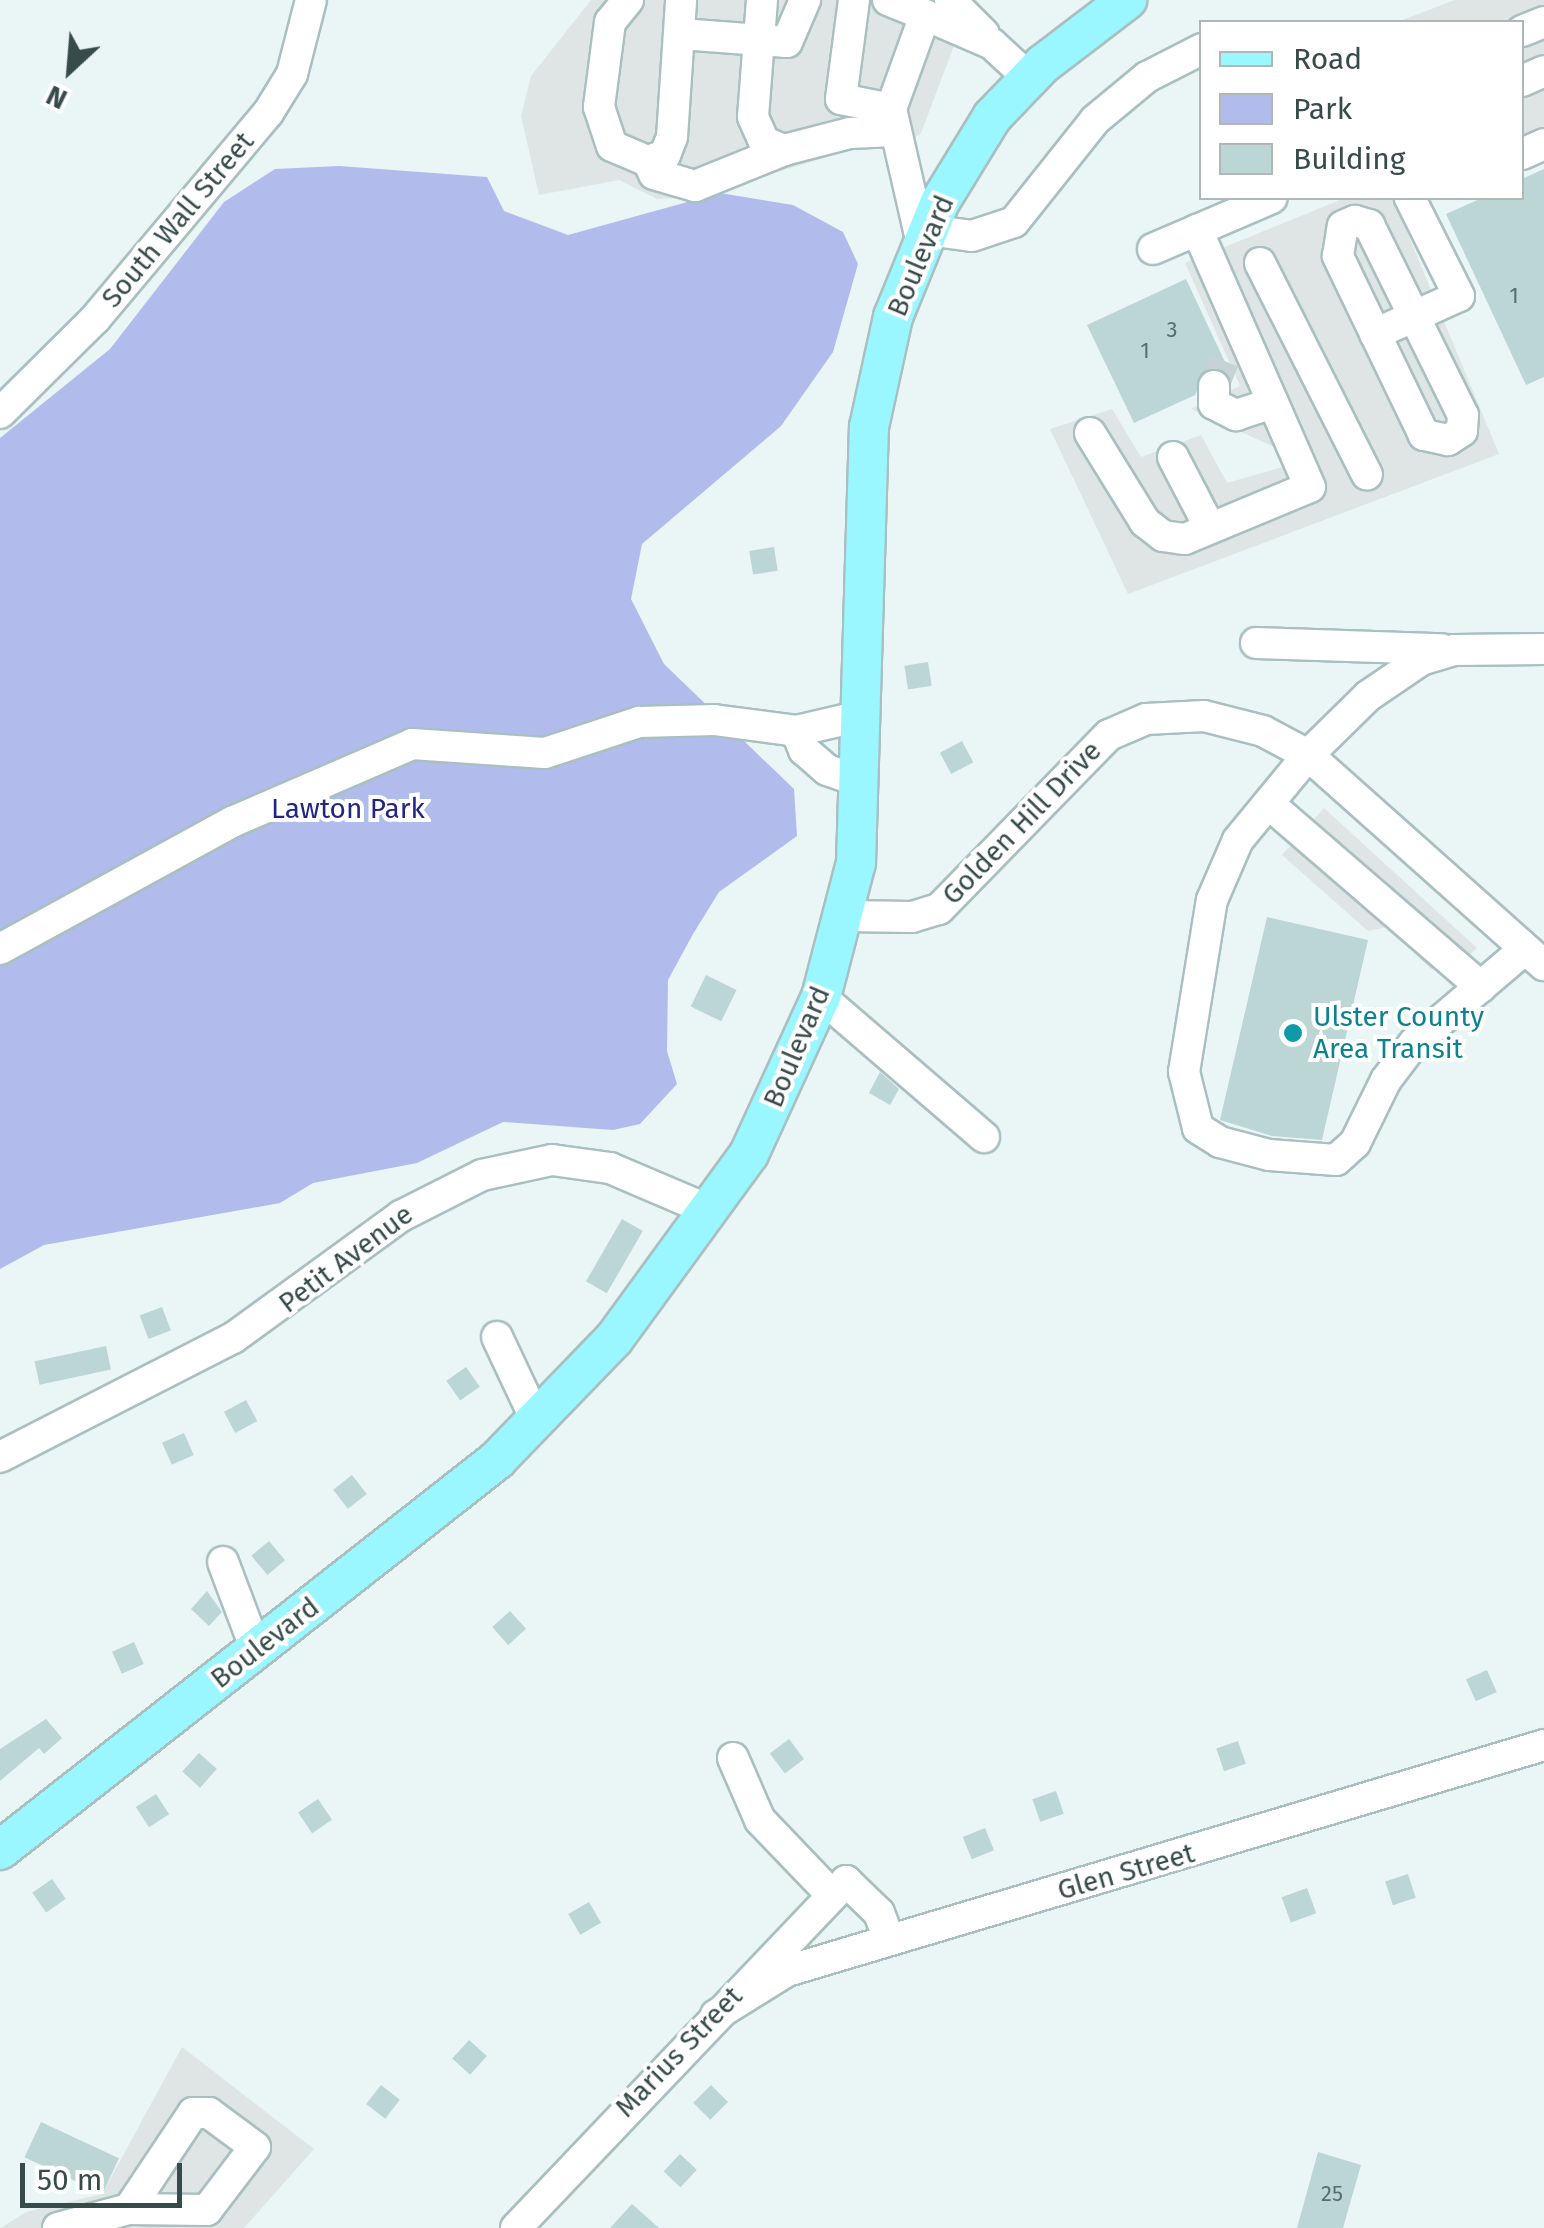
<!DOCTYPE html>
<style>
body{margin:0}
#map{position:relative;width:1544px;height:2228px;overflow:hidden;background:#eaf5f6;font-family:"Fira Sans",sans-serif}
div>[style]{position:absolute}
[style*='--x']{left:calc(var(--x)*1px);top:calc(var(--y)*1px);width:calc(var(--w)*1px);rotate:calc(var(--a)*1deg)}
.green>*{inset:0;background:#b1bced}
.parking>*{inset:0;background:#dfe5e5}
.building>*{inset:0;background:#bcd6d5;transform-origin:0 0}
.minor-tunnel>*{height:30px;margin-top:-15px;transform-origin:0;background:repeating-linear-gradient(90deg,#c6d3d4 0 30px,transparent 0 45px)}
.roads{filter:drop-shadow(2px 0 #a9bfc0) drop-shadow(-2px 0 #a9bfc0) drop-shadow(0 2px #a9bfc0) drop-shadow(0 -2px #a9bfc0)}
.minor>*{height:30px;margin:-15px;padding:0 15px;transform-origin:15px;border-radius:15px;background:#fff}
.major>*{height:38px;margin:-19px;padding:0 19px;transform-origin:19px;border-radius:19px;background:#9bf7ff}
.dots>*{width:28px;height:28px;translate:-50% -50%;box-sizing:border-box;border:5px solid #fff;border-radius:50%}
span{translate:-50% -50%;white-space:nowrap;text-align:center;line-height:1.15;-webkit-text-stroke:8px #fff;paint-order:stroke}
.number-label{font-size:22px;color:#586e6e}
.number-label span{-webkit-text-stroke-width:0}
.street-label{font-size:28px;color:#374b4b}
.park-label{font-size:28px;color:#242583}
.culture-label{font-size:28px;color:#0d838f}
.left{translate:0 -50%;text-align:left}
.legend{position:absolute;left:1199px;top:20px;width:325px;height:180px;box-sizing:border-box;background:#fff;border:2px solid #afb7b7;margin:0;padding:12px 18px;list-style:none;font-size:30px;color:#374b4b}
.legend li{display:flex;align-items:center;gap:20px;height:50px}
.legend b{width:50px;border:2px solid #afb7b7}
.north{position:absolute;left:20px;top:20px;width:100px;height:100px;-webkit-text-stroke:8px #fff;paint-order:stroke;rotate:206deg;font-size:28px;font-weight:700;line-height:40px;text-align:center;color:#374b4b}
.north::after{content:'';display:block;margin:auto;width:35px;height:45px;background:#374b4b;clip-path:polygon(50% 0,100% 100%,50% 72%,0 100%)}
.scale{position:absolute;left:20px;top:2163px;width:162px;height:45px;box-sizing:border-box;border:5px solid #374b4b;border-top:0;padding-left:12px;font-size:30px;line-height:35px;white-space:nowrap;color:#374b4b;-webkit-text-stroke:8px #fff;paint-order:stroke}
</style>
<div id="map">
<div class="green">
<div style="clip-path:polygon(339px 166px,487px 177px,504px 211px,568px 235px,720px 193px,793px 205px,843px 232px,858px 264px,833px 352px,781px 426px,642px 544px,631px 599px,664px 664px,794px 789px,797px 836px,719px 892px,693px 934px,668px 980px,667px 1051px,677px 1084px,640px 1124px,613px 1130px,503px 1122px,417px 1163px,313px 1183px,280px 1203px,44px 1245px,0 1269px,0 438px,110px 349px,224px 202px,275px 169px)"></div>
</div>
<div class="parking">
<div style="clip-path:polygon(591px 0,861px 0,957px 38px,921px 133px,895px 153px,878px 144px,858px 148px,690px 198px,657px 199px,619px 180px,539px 195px,521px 116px,531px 76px)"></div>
<div style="clip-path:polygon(1455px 0,1544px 0,1544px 162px,1522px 171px,1522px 22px,1397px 22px)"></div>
<div style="clip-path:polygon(1345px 198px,1393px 198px,1499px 454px,1128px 594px,1050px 429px,1112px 409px,1141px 457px,1201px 435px,1227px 483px,1286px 466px,1281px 450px,1191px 409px,1240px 386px,1185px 263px)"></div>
<div style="clip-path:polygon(1324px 808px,1477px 948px,1450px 974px,1431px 969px,1387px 927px,1368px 931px,1282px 855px)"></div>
<div style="clip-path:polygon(182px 2047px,314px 2149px,244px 2228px,1px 2228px,26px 2212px,102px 2194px)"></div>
</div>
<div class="building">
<div style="clip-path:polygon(1544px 169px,1544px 377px,1526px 385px,1446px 214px,1482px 198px,1522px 198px,1522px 179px)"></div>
<div style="clip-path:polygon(1186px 279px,1232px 377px,1206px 369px,1195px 395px,1134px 423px,1087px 325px)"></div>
<div style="left:774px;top:547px;width:24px;height:25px;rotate:81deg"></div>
<div style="left:928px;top:662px;width:24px;height:24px;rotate:81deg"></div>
<div style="left:962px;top:741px;width:24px;height:25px;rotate:62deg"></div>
<div style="clip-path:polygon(1267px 917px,1368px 940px,1322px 1140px,1272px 1136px,1220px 1120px)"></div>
<div style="left:706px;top:975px;width:34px;height:35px;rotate:26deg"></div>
<div style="clip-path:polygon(880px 1072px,899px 1089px,890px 1105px,869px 1093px)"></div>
<div style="left:622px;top:1219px;width:24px;height:72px;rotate:30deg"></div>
<div style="left:162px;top:1307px;width:25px;height:24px;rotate:69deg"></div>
<div style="left:106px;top:1346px;width:24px;height:73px;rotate:78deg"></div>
<div style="left:466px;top:1367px;width:24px;height:24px;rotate:55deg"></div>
<div style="left:246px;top:1400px;width:24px;height:25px;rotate:62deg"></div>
<div style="left:184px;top:1433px;width:24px;height:24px;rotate:66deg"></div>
<div style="left:352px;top:1475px;width:24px;height:24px;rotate:52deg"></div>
<div style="left:269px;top:1541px;width:25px;height:23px;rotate:50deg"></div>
<div style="clip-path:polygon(207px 1591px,222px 1612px,209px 1626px,191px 1609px)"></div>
<div style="left:510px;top:1611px;width:24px;height:24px;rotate:48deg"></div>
<div style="left:134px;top:1642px;width:24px;height:24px;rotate:66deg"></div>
<div style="left:1487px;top:1670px;width:24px;height:23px;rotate:66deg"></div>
<div style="clip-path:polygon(46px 1719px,62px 1738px,44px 1754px,39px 1748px,0 1781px,0 1749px)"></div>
<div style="left:789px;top:1739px;width:25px;height:24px;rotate:53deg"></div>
<div style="left:1238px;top:1741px;width:24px;height:23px;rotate:71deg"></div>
<div style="left:199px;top:1753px;width:24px;height:25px;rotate:42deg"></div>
<div style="left:1056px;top:1791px;width:24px;height:25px;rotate:71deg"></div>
<div style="left:156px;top:1794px;width:24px;height:24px;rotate:57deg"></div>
<div style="left:318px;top:1799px;width:25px;height:24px;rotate:56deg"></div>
<div style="left:985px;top:1828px;width:24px;height:24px;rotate:68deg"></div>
<div style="left:1408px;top:1874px;width:25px;height:24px;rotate:72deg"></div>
<div style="left:52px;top:1879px;width:24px;height:24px;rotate:55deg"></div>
<div style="left:1307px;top:1888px;width:27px;height:27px;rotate:70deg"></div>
<div style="left:589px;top:1902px;width:24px;height:24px;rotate:60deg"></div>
<div style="left:469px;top:2040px;width:24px;height:25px;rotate:42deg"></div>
<div style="left:381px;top:2085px;width:24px;height:24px;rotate:38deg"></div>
<div style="left:711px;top:2085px;width:24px;height:25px;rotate:45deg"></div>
<div style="left:41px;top:2122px;width:86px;height:39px;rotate:25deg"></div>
<div style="clip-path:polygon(1318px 2152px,1361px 2165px,1343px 2228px,1297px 2228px)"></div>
<div style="left:680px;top:2154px;width:23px;height:24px;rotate:43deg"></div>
<div style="clip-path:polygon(632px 2204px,659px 2228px,610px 2228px)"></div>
</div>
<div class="minor-tunnel">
<div style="--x:1214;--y:386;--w:27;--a:-68"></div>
</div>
<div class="roads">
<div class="minor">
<div style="--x:628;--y:0;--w:28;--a:129"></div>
<div style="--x:610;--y:22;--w:86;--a:97.4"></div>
<div style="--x:599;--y:107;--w:41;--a:71.6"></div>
<div style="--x:612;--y:146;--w:39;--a:23"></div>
<div style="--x:648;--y:161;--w:18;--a:-19"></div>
<div style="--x:665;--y:155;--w:19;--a:-69"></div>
<div style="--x:672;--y:137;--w:137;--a:-86.2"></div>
<div style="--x:762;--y:0;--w:117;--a:94.4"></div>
<div style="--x:753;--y:117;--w:27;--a:66"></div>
<div style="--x:764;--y:142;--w:22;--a:22"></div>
<div style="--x:784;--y:150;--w:68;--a:-14.4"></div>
<div style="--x:850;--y:133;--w:45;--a:-2.5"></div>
<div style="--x:854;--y:0;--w:100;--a:97.5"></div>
<div style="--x:841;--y:99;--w:51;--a:11.3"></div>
<div style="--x:888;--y:0;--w:40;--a:22"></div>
<div style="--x:950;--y:0;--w:48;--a:45"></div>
<div style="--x:1522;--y:31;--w:24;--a:-22"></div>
<div style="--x:681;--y:34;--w:106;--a:4.3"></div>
<div style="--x:787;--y:42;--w:46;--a:-66.8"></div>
<div style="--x:1522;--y:81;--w:24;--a:-24"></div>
<div style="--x:1522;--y:154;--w:24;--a:-24"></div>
<div style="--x:648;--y:161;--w:14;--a:65"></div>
<div style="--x:654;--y:174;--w:43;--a:16.3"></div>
<div style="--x:695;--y:186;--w:96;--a:-22"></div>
<div style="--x:1355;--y:221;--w:15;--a:16"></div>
<div style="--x:1369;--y:225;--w:212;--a:63.7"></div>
<div style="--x:1463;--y:415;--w:16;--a:94"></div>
<div style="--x:1462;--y:431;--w:17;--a:147"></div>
<div style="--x:1448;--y:440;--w:25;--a:-168"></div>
<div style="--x:1424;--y:435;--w:199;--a:-115.7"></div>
<div style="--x:1338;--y:256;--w:30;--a:-81"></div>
<div style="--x:1343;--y:226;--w:13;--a:-23"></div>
<div style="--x:927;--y:230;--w:45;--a:7.6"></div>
<div style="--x:972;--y:236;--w:44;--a:-18.4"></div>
<div style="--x:1014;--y:222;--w:130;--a:-51.5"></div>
<div style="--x:1095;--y:120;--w:67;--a:-39.6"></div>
<div style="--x:1147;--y:77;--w:62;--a:-27"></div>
<div style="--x:922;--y:244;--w:139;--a:-102.9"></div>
<div style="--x:891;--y:109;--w:100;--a:-70.1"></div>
<div style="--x:925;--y:15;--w:73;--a:23.4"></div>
<div style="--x:992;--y:44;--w:50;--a:42.6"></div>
<div style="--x:1153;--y:249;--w:129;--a:-23.2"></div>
<div style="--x:1260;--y:263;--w:237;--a:63.2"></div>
<div style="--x:1375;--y:334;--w:92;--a:-24.3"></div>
<div style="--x:1459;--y:296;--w:110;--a:-116.6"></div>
<div style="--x:1214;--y:386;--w:18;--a:90"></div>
<div style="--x:1214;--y:404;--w:25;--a:27"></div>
<div style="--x:1236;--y:415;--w:39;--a:-18"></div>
<div style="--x:0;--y:413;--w:134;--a:-44.7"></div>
<div style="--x:95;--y:319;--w:269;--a:-50"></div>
<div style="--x:268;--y:113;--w:46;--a:-58.4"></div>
<div style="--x:292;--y:74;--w:76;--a:-75.6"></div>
<div style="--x:1090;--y:433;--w:105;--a:58.3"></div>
<div style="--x:1145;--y:522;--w:23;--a:38"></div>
<div style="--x:1163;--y:536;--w:22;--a:8"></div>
<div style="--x:1185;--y:539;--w:135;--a:-22.6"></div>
<div style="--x:1310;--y:487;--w:281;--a:-113.7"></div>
<div style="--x:1173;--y:457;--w:80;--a:62.5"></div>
<div style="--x:1256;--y:643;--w:185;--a:1.9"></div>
<div style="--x:796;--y:731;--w:21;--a:67"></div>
<div style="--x:804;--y:750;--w:30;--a:41"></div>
<div style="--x:827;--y:770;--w:34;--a:19"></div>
<div style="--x:1269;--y:804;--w:280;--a:40.8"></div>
<div style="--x:845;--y:916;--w:67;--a:0.9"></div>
<div style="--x:912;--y:917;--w:28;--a:-17"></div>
<div style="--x:939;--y:909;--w:243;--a:-45.7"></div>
<div style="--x:1109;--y:735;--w:40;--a:-23.4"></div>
<div style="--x:1146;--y:719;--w:58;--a:-3"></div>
<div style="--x:1204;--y:716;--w:61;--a:14.3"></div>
<div style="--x:1263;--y:731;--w:51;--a:28.1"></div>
<div style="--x:1308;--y:755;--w:316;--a:41.7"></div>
<div style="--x:0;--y:949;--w:264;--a:-28.7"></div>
<div style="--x:232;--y:822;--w:196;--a:-23.4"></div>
<div style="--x:412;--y:744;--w:133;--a:3.9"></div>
<div style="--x:545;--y:753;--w:99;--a:-18.3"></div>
<div style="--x:639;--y:722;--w:75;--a:-1.5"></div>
<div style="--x:714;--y:720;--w:83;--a:7.6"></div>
<div style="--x:796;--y:731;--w:67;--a:-13"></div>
<div style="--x:1525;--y:949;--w:145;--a:139.7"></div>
<div style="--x:1414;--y:1043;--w:46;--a:127.1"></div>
<div style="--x:1386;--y:1080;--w:70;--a:116.2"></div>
<div style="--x:1355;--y:1143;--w:25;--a:138"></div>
<div style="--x:1336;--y:1160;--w:67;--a:-175.7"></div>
<div style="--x:1269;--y:1155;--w:51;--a:-165.1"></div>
<div style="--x:1220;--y:1142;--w:26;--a:-148"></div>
<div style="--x:1198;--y:1128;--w:58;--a:-104"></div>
<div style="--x:1184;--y:1072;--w:174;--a:-80.8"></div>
<div style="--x:1212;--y:900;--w:65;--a:-66.6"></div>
<div style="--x:1238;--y:840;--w:110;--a:-50.5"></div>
<div style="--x:1308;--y:755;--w:84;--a:-44.5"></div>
<div style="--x:1368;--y:696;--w:64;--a:-34.2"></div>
<div style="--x:1421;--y:660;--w:34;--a:-17"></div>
<div style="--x:1454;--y:650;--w:90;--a:-0.6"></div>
<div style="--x:821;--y:997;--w:215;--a:40.7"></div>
<div style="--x:497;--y:1337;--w:94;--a:64.8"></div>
<div style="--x:0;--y:1457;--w:262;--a:-27.1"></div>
<div style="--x:233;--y:1338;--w:208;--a:-36"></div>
<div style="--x:401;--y:1216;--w:91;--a:-26.8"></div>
<div style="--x:482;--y:1175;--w:72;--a:-12.1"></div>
<div style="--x:552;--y:1160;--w:59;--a:7.9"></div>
<div style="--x:610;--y:1168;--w:110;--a:23.1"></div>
<div style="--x:223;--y:1562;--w:94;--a:69.4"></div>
<div style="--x:733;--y:1758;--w:68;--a:66.5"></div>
<div style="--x:760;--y:1820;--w:104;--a:46.2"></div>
<div style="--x:716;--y:2015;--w:84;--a:-31.8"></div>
<div style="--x:787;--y:1971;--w:790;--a:-16.62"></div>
<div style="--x:58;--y:2228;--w:73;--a:-15"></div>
<div style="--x:129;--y:2209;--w:78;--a:0.7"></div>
<div style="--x:207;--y:2210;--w:79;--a:-52.7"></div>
<div style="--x:255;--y:2147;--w:57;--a:-143.5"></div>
<div style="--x:209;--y:2113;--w:16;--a:180"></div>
<div style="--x:193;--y:2113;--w:115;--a:123.7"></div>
<div style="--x:516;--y:2228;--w:479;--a:-46.4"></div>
<div style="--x:846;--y:1881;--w:46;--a:44.1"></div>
<div style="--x:879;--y:1913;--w:28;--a:69"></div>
</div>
<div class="major">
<div style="--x:0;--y:1850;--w:632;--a:-38.12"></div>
<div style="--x:497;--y:1460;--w:168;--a:-46"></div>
<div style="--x:614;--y:1339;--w:229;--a:-53.9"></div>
<div style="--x:749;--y:1154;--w:173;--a:-65.4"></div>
<div style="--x:821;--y:997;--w:138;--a:-75.4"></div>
<div style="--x:856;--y:863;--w:436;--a:-88.3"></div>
<div style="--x:869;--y:427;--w:113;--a:-77.7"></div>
<div style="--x:893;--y:317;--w:124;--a:-67.8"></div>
<div style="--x:940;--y:202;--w:100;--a:-58.5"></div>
<div style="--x:992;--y:117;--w:74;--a:-46.1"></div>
<div style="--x:1043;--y:64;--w:106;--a:-37.3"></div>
</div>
</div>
<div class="dots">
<div style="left:1293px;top:1033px;background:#0f9aa8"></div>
</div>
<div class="number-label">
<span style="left:1514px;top:296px">1</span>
<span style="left:1172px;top:330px">3</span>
<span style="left:1145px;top:351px">1</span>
<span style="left:1332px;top:2194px">25</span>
</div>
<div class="street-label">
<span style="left:178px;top:220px;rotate:-50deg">South Wall Street</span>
<span style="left:921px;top:256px;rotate:-67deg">Boulevard</span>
<span style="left:1022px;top:823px;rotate:-46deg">Golden Hill Drive</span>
<span style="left:797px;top:1047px;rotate:-67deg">Boulevard</span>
<span style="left:346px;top:1259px;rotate:-37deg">Petit Avenue</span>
<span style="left:265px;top:1643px;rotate:-38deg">Boulevard</span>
<span style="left:1126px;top:1872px;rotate:-16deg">Glen Street</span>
<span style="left:679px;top:2052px;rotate:-46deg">Marius Street</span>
</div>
<div class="park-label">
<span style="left:348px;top:809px">Lawton Park</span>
</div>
<div class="culture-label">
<span class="left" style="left:1313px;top:1033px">Ulster County<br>Area Transit</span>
</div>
<ul class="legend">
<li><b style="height:12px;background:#9bf7ff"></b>Road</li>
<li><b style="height:28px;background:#b1bced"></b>Park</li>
<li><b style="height:28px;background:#bcd6d5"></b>Building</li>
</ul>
<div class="north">N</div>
<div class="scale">50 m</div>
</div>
